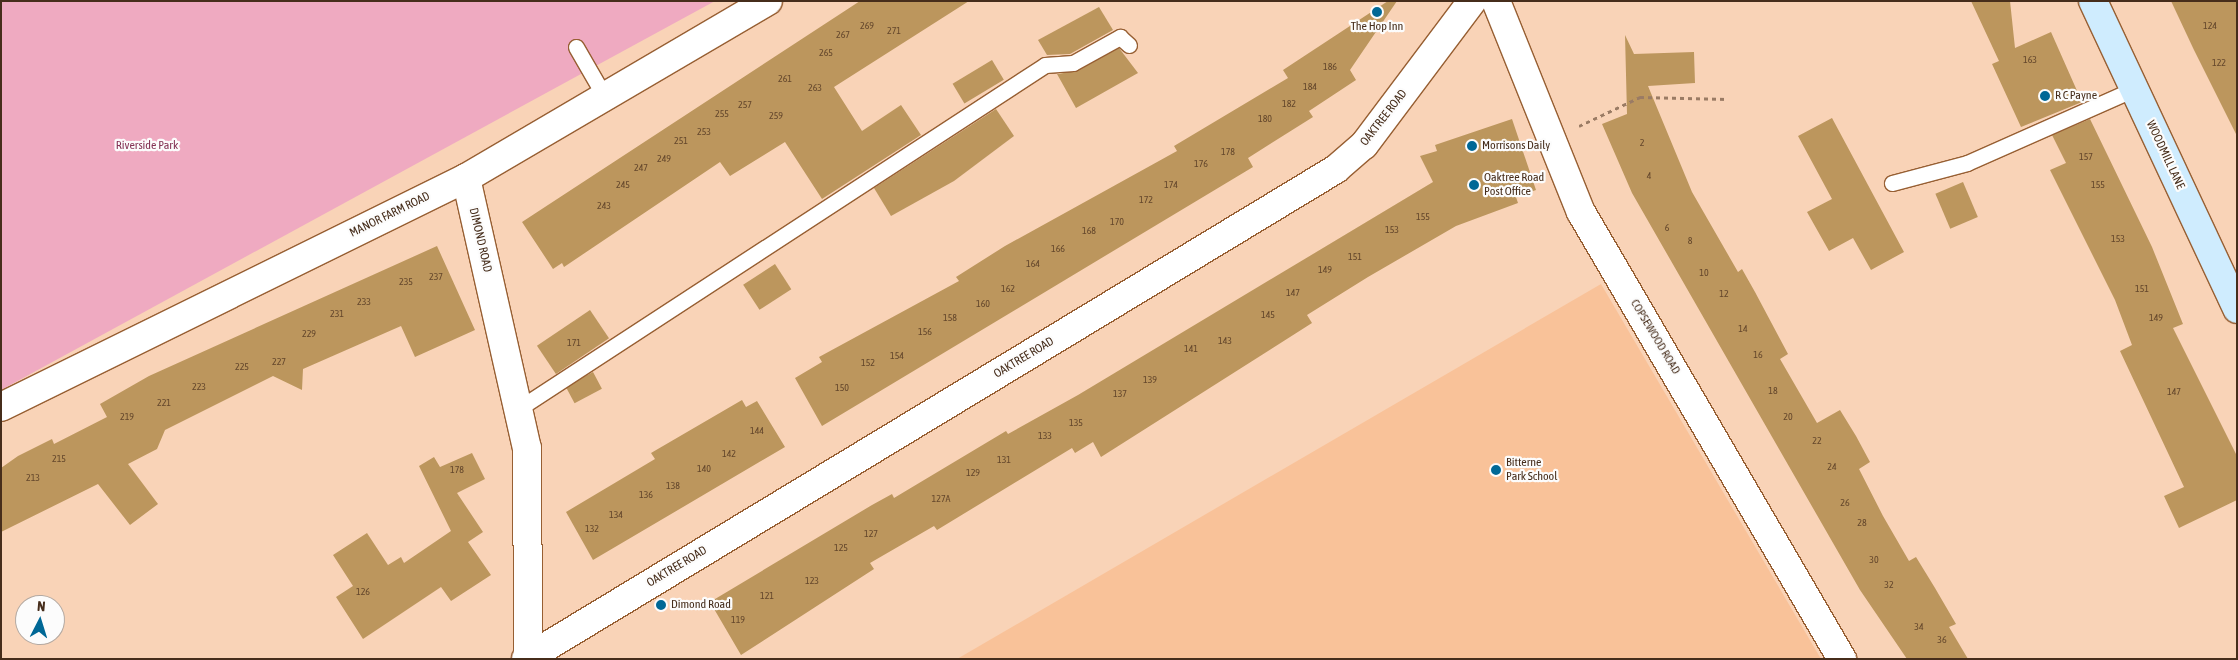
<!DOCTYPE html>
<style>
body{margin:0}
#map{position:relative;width:2238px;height:660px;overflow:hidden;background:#f9d3b7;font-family:"Asap Condensed",sans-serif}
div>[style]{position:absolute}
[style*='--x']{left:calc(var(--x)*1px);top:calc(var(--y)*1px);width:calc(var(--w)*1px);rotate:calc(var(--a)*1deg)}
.built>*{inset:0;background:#f9c299}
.green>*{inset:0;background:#efaac1}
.building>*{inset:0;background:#bc965d;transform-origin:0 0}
.path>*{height:3px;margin-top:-1.5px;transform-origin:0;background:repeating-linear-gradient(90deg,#9a7b64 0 4px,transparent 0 8px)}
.roads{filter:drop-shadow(1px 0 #975f33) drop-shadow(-1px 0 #975f33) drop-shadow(0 1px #975f33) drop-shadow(0 -1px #975f33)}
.lane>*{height:15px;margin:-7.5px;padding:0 7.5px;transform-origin:7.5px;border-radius:7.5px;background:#fff}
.street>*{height:28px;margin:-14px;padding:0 14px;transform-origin:14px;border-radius:14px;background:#fff}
.secondary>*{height:28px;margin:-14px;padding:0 14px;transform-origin:14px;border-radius:14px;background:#cfecfe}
.dots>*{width:14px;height:14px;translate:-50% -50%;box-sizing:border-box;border:2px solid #fcfcfc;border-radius:50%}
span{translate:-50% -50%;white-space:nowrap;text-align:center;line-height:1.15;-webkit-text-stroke:4.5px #fcfcfc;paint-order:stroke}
.number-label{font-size:10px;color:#64472c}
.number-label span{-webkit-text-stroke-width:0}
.poi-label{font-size:12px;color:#462d1b}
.left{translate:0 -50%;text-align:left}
.street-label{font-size:12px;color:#462d1b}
.park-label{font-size:12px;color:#843254}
.frame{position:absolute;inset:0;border:2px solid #462d1b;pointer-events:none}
.north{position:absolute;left:15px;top:595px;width:50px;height:50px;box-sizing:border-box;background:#fcfcfc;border:1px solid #b3a9a2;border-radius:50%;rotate:5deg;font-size:14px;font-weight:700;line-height:20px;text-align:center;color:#462d1b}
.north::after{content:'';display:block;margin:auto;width:18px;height:22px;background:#006896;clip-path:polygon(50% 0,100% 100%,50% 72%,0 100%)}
</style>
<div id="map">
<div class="built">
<div style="clip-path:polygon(1601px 284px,1821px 659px,957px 659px)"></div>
</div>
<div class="green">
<div style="clip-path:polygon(1px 1px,715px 1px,1px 390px)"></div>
</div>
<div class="building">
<div style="clip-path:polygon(860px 1px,969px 1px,834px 87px,862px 131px,901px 105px,921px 135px,822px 199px,785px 142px,730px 176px,720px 162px,564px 267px,562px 263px,553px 269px,522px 222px)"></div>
<div style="clip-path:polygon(1388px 1px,1397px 1px,1350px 70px,1356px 80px,1309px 111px,1313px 117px,1248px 158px,1253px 167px,822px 426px,795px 378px,822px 362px,819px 357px,959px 281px,956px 277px,1005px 246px,1177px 151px,1174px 146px,1288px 78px,1283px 70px)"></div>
<div style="clip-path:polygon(1971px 1px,2010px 1px,2015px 48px,2051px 32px,2082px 102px,2021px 127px,1992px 64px,1999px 61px)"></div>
<div style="clip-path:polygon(2171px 1px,2237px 1px,2237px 136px,2194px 50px)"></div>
<div style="clip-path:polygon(1099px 7px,1113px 30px,1070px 54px,1047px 55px,1038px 40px)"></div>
<div style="clip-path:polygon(1625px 35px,1634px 54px,1694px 52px,1695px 83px,1648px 86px,1692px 192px,1738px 272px,1742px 269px,1755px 292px,1788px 354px,1780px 359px,1817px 423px,1840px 410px,1856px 436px,1870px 462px,1859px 469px,1883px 516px,1909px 561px,1916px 557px,1935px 588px,1956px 624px,1949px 627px,1968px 659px,1907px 659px,1860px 590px,1632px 193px,1602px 124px,1627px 114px)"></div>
<div style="clip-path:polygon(1119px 48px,1138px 73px,1076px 108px,1057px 74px,1077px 71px)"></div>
<div style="left:992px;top:60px;width:23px;height:46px;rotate:59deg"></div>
<div style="clip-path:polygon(996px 109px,1014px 136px,954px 181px,891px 216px,874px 188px)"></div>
<div style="clip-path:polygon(1832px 118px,1904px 252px,1871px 270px,1853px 238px,1829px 251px,1807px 212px,1832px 199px,1798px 136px)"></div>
<div style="clip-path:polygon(1512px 119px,1536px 190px,1516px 197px,1518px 203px,1456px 226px,1368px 277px,1307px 315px,1312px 323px,1101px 457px,1093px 442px,1075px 453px,1072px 448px,937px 530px,934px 526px,870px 563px,874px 569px,741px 655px,710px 602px,872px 505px,892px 494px,894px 498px,1006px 431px,1008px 434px,1078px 395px,1433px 182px,1420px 156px,1437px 151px,1435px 145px)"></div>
<div style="clip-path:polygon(2090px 119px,2152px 247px,2183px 324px,2173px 328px,2237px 456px,2237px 500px,2179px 528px,2164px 496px,2184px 487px,2120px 351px,2132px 345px,2115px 300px,2050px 170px,2066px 163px,2052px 135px)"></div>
<div style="left:1963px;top:182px;width:38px;height:30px;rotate:67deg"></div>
<div style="clip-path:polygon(437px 246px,475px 330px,415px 357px,401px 326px,303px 369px,302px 390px,273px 376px,165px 430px,157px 449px,128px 464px,158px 504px,130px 525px,98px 484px,1px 532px,1px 468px,18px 456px,52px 439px,54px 444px,107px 417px,100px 404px,149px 376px)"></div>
<div style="left:775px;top:264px;width:30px;height:38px;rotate:57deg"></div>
<div style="left:590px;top:310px;width:34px;height:64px;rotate:56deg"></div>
<div style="left:593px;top:372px;width:19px;height:31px;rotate:62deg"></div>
<div style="clip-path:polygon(742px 400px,746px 407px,757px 401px,785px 447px,593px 560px,566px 512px,655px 459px,651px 453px)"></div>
<div style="clip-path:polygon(472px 453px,485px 479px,457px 493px,483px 532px,468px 542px,491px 575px,451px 601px,441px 587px,363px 639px,336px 597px,353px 586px,333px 555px,367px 533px,388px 565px,401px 557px,404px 563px,451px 531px,419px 466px,434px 457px,440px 467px)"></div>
</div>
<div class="path">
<div style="--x:1579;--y:126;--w:68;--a:-25.4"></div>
<div style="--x:1640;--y:97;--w:88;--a:1.3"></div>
</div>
<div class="roads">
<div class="lane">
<div style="--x:576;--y:47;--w:60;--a:60"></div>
<div style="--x:1892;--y:183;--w:78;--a:-14.9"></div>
<div style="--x:1967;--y:163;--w:183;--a:-23.9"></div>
<div style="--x:518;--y:409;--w:629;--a:-33.13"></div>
<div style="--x:1045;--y:65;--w:28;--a:-4"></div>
<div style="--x:1073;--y:63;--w:54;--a:-29"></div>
<div style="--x:1120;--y:37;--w:12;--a:42"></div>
</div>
<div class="street">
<div style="--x:1496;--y:1;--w:227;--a:68.1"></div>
<div style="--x:1581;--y:212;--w:518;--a:59.72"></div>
<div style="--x:466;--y:178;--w:277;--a:77.3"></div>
<div style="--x:527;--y:448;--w:211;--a:89.7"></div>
<div style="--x:1;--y:407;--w:518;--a:-26.22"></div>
<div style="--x:466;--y:178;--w:350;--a:-30.4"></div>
<div style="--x:526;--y:659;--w:947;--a:-31.17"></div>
<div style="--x:1336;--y:169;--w:37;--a:-41"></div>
<div style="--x:1364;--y:145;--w:180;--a:-53.1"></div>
</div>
<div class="secondary">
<div style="--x:2093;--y:1;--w:340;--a:64.9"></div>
</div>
</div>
<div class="dots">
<div style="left:1377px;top:12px;background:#006896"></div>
<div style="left:2045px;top:96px;background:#006896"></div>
<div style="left:1472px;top:146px;background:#006896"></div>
<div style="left:1474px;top:185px;background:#006896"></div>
<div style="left:1496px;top:470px;background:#006896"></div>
<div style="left:661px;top:605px;background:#006896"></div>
</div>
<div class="number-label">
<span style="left:867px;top:26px">269</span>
<span style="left:2210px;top:26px">124</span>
<span style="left:894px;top:31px">271</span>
<span style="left:843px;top:35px">267</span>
<span style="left:826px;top:53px">265</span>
<span style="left:2030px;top:60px">163</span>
<span style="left:2219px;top:63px">122</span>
<span style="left:1330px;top:67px">186</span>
<span style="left:785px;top:79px">261</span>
<span style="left:1310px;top:87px">184</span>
<span style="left:815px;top:88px">263</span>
<span style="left:1289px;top:104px">182</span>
<span style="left:745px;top:105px">257</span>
<span style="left:722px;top:114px">255</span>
<span style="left:776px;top:116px">259</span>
<span style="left:1265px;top:119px">180</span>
<span style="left:704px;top:132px">253</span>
<span style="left:681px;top:141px">251</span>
<span style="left:1642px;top:143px">2</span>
<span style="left:1228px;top:152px">178</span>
<span style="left:2086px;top:157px">157</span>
<span style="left:664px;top:159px">249</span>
<span style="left:1201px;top:164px">176</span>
<span style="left:641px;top:168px">247</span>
<span style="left:1649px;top:176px">4</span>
<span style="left:623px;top:185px">245</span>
<span style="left:1171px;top:185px">174</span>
<span style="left:2098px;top:185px">155</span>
<span style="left:1146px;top:200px">172</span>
<span style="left:604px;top:206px">243</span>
<span style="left:1423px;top:217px">155</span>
<span style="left:1117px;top:222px">170</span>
<span style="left:1667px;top:228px">6</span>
<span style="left:1392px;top:230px">153</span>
<span style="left:1089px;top:231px">168</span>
<span style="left:2118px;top:239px">153</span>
<span style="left:1690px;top:241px">8</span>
<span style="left:1058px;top:249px">166</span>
<span style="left:1355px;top:257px">151</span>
<span style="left:1033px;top:264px">164</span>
<span style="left:1325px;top:270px">149</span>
<span style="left:1704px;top:273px">10</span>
<span style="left:436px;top:277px">237</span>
<span style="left:406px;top:282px">235</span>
<span style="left:1008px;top:289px">162</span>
<span style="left:2142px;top:289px">151</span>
<span style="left:1293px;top:293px">147</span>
<span style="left:1724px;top:294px">12</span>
<span style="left:364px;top:302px">233</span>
<span style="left:983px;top:304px">160</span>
<span style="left:337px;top:314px">231</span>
<span style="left:1268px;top:315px">145</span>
<span style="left:950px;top:318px">158</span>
<span style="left:2156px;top:318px">149</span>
<span style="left:1743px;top:329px">14</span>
<span style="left:925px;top:332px">156</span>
<span style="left:309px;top:334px">229</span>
<span style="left:1225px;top:341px">143</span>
<span style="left:574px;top:343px">171</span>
<span style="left:1191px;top:349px">141</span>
<span style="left:1758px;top:355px">16</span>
<span style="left:897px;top:356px">154</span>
<span style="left:279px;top:362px">227</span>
<span style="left:868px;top:363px">152</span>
<span style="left:242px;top:367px">225</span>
<span style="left:1150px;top:380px">139</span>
<span style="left:199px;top:387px">223</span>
<span style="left:842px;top:388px">150</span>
<span style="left:1773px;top:391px">18</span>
<span style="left:2174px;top:392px">147</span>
<span style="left:1120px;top:394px">137</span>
<span style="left:164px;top:403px">221</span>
<span style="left:127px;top:417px">219</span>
<span style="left:1788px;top:417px">20</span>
<span style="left:1076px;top:423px">135</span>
<span style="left:757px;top:431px">144</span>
<span style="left:1045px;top:436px">133</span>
<span style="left:1817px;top:441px">22</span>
<span style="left:729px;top:454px">142</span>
<span style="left:59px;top:459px">215</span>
<span style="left:1004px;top:460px">131</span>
<span style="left:1832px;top:467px">24</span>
<span style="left:704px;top:469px">140</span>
<span style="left:457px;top:470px">178</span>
<span style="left:973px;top:473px">129</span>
<span style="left:33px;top:478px">213</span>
<span style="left:673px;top:486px">138</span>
<span style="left:646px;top:495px">136</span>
<span style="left:941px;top:499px">127A</span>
<span style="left:1845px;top:503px">26</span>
<span style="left:616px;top:515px">134</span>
<span style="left:1862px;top:523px">28</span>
<span style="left:592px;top:529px">132</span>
<span style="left:871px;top:534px">127</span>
<span style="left:841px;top:548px">125</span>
<span style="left:1874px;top:560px">30</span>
<span style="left:812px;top:581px">123</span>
<span style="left:1889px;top:585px">32</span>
<span style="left:363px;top:592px">126</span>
<span style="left:767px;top:596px">121</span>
<span style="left:738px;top:620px">119</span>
<span style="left:1919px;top:627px">34</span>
<span style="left:1942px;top:640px">36</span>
</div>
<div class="poi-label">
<span style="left:1377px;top:27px">The Hop Inn</span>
<span class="left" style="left:2055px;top:96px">R C Payne</span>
<span class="left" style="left:1482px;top:146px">Morrisons Daily</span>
<span class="left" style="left:1484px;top:185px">Oaktree Road<br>Post Office</span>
<span class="left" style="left:1506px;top:470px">Bitterne<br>Park School</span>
<span class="left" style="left:671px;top:605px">Dimond Road</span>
</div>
<div class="street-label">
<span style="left:1384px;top:118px;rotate:-52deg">OAKTREE ROAD</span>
<span style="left:2165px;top:155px;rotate:65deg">WOODMILL LANE</span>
<span style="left:390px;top:215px;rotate:-26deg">MANOR FARM ROAD</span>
<span style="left:480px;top:240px;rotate:77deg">DIMOND ROAD</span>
<span style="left:1655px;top:337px;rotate:59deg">COPSEWOOD ROAD</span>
<span style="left:1024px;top:358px;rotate:-31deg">OAKTREE ROAD</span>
<span style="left:677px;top:567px;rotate:-31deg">OAKTREE ROAD</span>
</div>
<div class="park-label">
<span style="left:147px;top:146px">Riverside Park</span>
</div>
<div class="frame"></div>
<div class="north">N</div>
</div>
